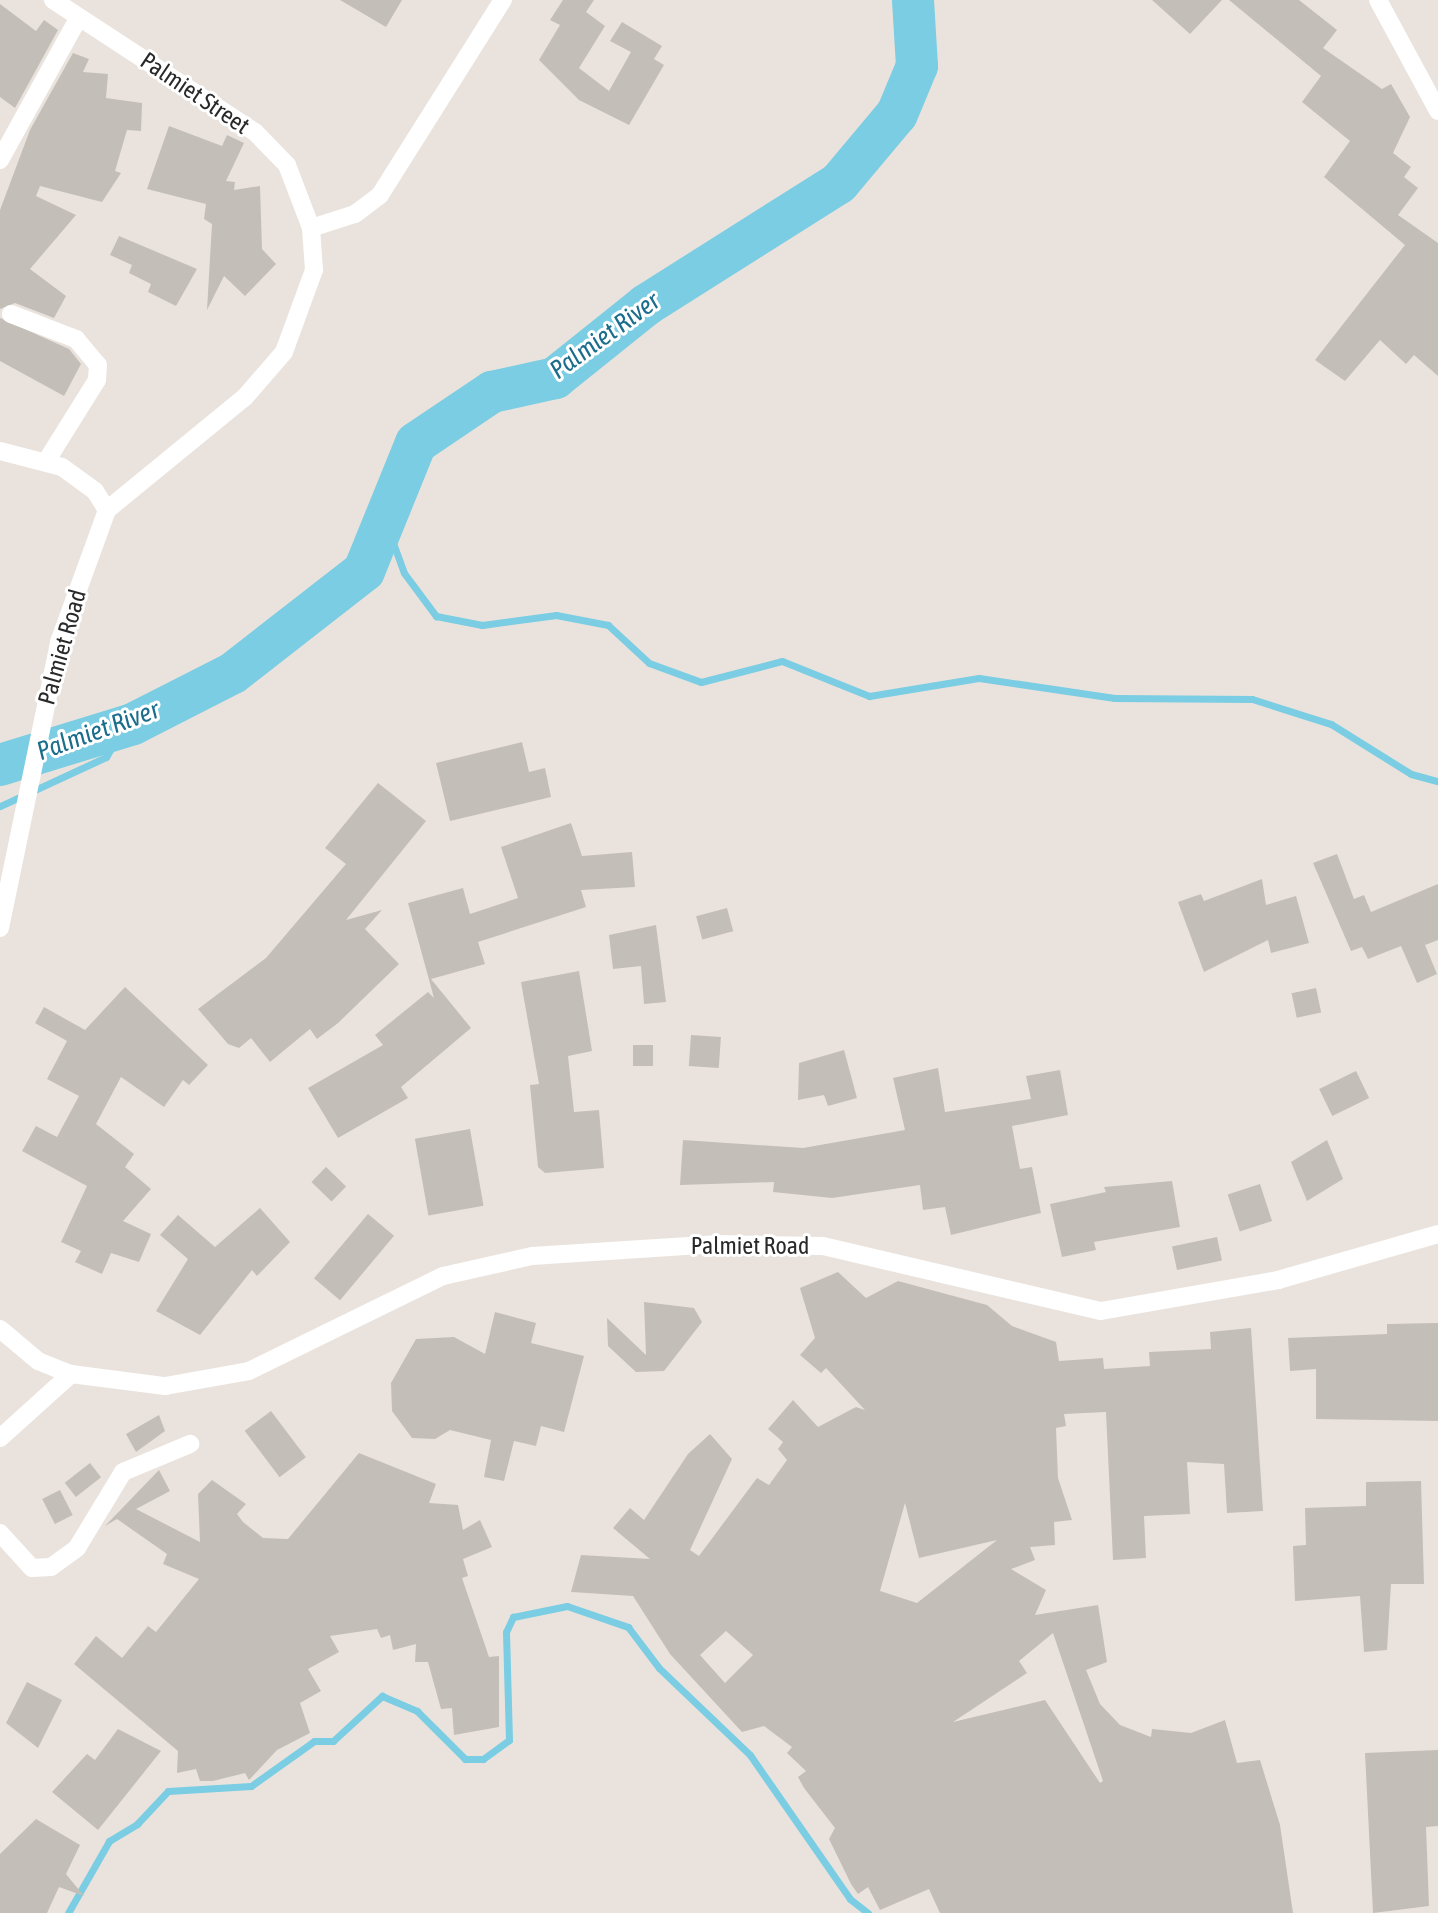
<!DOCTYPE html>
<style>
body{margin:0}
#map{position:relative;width:1438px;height:1913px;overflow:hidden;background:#eae3dd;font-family:"Asap Condensed",sans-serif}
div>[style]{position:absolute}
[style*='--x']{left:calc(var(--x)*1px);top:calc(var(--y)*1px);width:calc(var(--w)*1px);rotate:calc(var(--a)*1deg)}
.stream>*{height:7px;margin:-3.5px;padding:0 3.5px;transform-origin:3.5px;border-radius:3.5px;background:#7acde2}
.river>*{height:42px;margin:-21px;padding:0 21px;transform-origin:21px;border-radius:21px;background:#7acde2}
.building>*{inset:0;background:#c3beb8;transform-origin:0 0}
.minor>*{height:18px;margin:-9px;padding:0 9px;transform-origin:9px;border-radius:9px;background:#fff}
span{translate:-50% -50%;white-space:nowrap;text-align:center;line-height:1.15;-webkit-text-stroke:6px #fff;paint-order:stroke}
.street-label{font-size:24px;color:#292929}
.water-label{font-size:26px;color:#1b6d8c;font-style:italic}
</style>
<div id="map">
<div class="stream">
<div style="--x:385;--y:521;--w:55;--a:69.9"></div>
<div style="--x:404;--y:573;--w:54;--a:53.3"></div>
<div style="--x:436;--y:616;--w:47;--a:11.1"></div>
<div style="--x:482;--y:625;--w:75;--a:-7.7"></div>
<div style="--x:556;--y:615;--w:53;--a:10.9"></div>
<div style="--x:608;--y:625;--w:56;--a:42.8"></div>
<div style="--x:649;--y:663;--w:55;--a:20.1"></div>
<div style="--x:701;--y:682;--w:84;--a:-14.5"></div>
<div style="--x:782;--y:661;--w:94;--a:21.9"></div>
<div style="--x:869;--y:696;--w:111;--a:-9.3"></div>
<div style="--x:979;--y:678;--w:137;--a:8.4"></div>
<div style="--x:1115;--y:698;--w:137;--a:0.4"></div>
<div style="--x:1252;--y:699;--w:83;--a:17.6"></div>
<div style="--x:1331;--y:724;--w:94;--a:32"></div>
<div style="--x:1411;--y:774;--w:28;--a:15"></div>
<div style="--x:0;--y:806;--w:117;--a:-24.8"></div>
<div style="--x:106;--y:757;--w:35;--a:-59"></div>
<div style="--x:68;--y:1913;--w:83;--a:-60.3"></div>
<div style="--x:109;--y:1841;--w:33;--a:-31"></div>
<div style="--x:137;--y:1824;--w:45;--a:-46.8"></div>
<div style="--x:168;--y:1791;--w:83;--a:-3.4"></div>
<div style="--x:251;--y:1786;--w:77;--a:-35.5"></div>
<div style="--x:314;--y:1741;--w:19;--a:0"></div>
<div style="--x:333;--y:1741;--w:67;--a:-42.6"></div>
<div style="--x:382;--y:1696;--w:38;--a:23"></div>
<div style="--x:417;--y:1711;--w:68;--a:45"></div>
<div style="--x:465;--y:1759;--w:18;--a:0"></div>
<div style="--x:483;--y:1759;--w:32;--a:-36"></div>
<div style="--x:509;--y:1740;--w:108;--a:-91.6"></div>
<div style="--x:506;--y:1632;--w:17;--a:-65"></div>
<div style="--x:513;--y:1617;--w:55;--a:-11.5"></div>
<div style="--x:567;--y:1606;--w:65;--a:19"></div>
<div style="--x:628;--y:1627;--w:51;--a:52.9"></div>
<div style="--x:659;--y:1668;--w:126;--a:43.7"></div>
<div style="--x:750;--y:1755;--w:175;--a:55.2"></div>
<div style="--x:850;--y:1899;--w:23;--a:38"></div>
</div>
<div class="river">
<div style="--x:0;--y:765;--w:139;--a:-17.1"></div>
<div style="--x:133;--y:724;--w:112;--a:-27"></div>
<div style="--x:233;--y:673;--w:166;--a:-37.9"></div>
<div style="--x:364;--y:571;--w:138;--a:-67.9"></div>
<div style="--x:416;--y:443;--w:92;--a:-33.9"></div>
<div style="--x:492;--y:392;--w:65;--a:-12.5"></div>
<div style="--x:555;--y:378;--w:117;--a:-38.7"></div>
<div style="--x:646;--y:305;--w:228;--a:-32.3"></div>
<div style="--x:839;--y:183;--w:90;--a:-50"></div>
<div style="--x:897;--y:114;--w:52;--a:-67.4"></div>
<div style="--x:917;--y:66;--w:66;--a:-93.5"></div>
</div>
<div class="building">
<div style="clip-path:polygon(340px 0,402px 0,386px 27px)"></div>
<div style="clip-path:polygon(563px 0,594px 0,586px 12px,605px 26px,579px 68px,609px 91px,631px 52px,610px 41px,622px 22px,662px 46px,654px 59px,664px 65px,629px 125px,579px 100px,539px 60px,560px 25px,550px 20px)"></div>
<div style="clip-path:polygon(1152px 0,1222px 0,1190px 34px)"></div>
<div style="clip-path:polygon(1229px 0,1299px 0,1337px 30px,1323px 48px,1382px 89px,1391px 84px,1410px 117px,1393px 153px,1411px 167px,1404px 177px,1418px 188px,1398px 215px,1438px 243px,1438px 376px,1414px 355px,1406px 364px,1380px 340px,1345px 381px,1315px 360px,1405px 245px,1324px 177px,1350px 141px,1302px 102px,1321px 76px)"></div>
<div style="clip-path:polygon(0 4px,36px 31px,44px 20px,58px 30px,15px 108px,0 97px)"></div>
<div style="clip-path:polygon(73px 53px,89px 59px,83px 72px,108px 74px,106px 98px,142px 103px,141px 131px,127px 130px,115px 171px,121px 173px,102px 202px,40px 186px,36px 196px,76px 215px,30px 269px,66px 296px,54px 318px,15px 303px,0 309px,0 210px,30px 130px)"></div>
<div style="clip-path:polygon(169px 126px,222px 146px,227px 135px,244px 143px,226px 181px,235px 182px,234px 190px,260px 186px,262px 249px,276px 264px,245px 296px,224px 276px,207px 310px,212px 224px,204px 219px,206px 204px,147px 189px)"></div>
<div style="clip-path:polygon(119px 236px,197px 269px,176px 306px,148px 292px,151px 284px,129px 273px,132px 265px,110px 255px)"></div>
<div style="clip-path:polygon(0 318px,69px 349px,81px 364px,64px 396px,0 361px)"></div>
<div style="clip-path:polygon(522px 742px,529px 772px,545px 768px,551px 797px,450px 821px,436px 763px)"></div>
<div style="clip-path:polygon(378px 783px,426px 821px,346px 920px,382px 910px,365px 929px,399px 964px,338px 1023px,317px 1039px,310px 1029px,270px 1062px,251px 1038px,239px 1048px,228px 1044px,198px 1009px,266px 958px,346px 864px,325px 848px)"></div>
<div style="clip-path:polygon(571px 823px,582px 856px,632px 852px,635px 887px,581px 890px,586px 907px,478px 942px,485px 964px,431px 979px,471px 1028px,401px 1087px,408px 1098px,338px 1138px,308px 1088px,383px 1045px,375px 1035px,428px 992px,434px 998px,408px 903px,463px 888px,470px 914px,518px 898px,501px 847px)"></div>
<div style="clip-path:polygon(1337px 854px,1354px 899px,1364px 895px,1371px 912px,1438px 884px,1438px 940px,1425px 945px,1437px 974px,1417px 983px,1401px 946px,1368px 959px,1362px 947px,1351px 951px,1313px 863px)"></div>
<div style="clip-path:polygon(1262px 879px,1266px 905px,1296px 896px,1309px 943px,1271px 953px,1268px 940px,1204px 972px,1178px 902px,1201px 894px,1204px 901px)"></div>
<div style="left:727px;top:908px;width:24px;height:32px;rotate:75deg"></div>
<div style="clip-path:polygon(656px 925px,666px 1002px,644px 1004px,641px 966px,613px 969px,609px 935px)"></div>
<div style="clip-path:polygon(579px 971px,592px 1051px,568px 1056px,574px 1112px,599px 1110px,604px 1168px,545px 1173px,538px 1167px,530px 1085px,539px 1084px,521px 982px)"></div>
<div style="clip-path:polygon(125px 987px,208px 1065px,189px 1085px,183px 1080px,164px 1107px,121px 1077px,96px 1124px,134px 1154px,125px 1167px,151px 1189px,123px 1221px,151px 1234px,139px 1262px,111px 1253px,102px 1274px,75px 1262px,81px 1251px,61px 1242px,87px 1186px,22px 1151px,36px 1126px,57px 1137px,79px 1096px,47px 1079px,67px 1041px,35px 1023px,44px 1007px,85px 1030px)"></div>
<div style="left:1316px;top:988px;width:25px;height:25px;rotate:78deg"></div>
<div style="left:691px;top:1035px;width:30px;height:31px;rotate:4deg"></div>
<div style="left:633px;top:1045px;width:20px;height:21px"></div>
<div style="clip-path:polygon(844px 1050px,857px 1098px,828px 1106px,824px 1095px,798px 1100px,799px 1063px)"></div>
<div style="clip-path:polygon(938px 1068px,945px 1112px,1031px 1099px,1026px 1076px,1060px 1070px,1068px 1115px,1012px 1126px,1020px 1169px,1032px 1167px,1041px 1213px,951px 1235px,945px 1207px,923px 1210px,920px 1185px,832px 1198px,773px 1192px,774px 1182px,680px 1185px,683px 1140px,803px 1148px,905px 1130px,893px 1078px)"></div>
<div style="left:1356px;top:1071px;width:30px;height:41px;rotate:64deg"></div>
<div style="left:470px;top:1129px;width:78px;height:56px;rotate:80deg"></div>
<div style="clip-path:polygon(1327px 1140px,1343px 1179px,1307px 1201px,1291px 1162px)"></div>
<div style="left:326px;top:1167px;width:28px;height:21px;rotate:44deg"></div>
<div style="clip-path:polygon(1172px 1181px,1180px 1227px,1094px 1242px,1096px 1250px,1062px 1257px,1050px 1204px,1106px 1192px,1104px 1187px)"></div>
<div style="left:1260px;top:1184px;width:39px;height:34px;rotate:72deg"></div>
<div style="clip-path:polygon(260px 1208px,290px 1242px,257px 1276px,252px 1270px,200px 1335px,156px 1311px,188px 1259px,160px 1235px,178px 1215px,215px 1247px)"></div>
<div style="left:368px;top:1214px;width:34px;height:84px;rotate:40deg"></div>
<div style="left:1217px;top:1237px;width:24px;height:46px;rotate:78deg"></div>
<div style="clip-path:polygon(evenodd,838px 1272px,866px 1298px,898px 1281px,987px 1305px,1012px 1326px,1056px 1342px,1059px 1361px,1103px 1358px,1104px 1369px,1150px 1366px,1149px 1352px,1211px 1349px,1210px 1332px,1251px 1328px,1263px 1511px,1227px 1513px,1224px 1464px,1187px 1462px,1190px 1514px,1144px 1516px,1146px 1558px,1113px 1560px,1106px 1412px,1064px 1414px,1066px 1426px,1056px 1428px,1058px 1478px,1072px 1520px,1054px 1522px,1055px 1545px,1030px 1547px,1035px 1560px,1011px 1569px,1046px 1590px,1035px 1615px,1098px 1605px,1107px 1662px,1086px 1670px,1100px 1704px,1120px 1725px,1151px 1737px,1152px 1729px,1191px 1733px,1225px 1720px,1237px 1763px,1260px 1760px,1280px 1825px,1293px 1913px,940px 1913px,929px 1889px,880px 1910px,868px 1887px,858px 1894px,851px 1884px,829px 1839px,835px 1828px,804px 1788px,798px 1777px,806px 1771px,787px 1753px,792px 1747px,764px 1726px,742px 1732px,670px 1654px,633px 1596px,571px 1592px,581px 1555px,650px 1559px,613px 1528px,630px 1508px,644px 1520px,688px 1454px,710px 1434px,732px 1459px,690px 1550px,699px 1556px,757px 1478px,769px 1485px,787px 1460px,778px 1449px,783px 1442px,768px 1429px,793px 1400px,818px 1427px,856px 1407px,865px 1410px,826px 1368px,821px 1373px,800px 1355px,815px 1338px,800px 1288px,838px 1272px,905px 1503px,919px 1558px,997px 1540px,917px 1603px,880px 1591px,905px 1503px,838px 1272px,726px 1631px,753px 1655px,725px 1683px,700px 1655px,726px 1631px,838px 1272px,1053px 1633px,1103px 1781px,1100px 1783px,1045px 1700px,953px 1722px,1027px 1673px,1019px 1661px,1053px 1633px)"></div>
<div style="clip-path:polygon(644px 1302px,694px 1308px,702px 1322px,664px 1371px,636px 1372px,608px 1346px,607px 1318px,646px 1355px)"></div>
<div style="clip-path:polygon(495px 1312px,536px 1323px,531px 1343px,584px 1356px,564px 1432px,541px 1426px,536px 1446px,514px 1441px,504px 1481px,484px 1477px,491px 1440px,450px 1430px,435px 1439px,412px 1438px,392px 1411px,391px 1383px,416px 1339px,454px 1337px,485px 1354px)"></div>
<div style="clip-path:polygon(1438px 1323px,1438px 1421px,1316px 1419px,1316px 1369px,1290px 1371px,1288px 1338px,1387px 1334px,1387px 1324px)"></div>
<div style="left:271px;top:1411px;width:58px;height:33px;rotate:53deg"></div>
<div style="clip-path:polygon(159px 1415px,165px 1431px,136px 1452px,126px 1434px)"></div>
<div style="clip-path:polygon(359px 1453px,436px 1484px,429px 1503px,458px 1505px,463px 1530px,480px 1520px,492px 1547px,463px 1559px,468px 1576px,462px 1578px,489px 1657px,499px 1656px,499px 1727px,454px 1735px,452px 1708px,441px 1709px,428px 1662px,415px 1662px,416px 1644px,393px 1650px,390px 1635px,381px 1638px,377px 1629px,330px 1636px,339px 1652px,308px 1669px,321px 1691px,300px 1703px,310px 1733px,277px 1750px,249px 1780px,245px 1773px,213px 1781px,200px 1781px,196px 1769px,177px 1773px,178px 1751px,74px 1664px,96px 1636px,122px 1658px,148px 1626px,156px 1632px,199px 1579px,163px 1564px,167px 1554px,117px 1519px,105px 1526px,159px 1470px,170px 1491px,136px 1509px,200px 1542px,198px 1494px,212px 1480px,246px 1504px,237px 1514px,243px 1522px,263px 1538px,288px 1539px)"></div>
<div style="left:90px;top:1463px;width:18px;height:32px;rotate:52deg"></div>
<div style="clip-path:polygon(1421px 1481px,1424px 1584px,1391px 1584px,1387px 1650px,1364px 1652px,1360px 1596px,1295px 1601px,1293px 1546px,1306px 1545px,1305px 1508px,1366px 1506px,1366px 1482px)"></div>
<div style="left:60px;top:1490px;width:28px;height:20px;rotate:63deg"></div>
<div style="clip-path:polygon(27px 1682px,62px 1700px,38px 1748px,6px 1723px)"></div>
<div style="clip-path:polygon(118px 1729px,161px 1751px,98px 1830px,52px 1792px,87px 1754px,95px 1760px)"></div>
<div style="clip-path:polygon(1438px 1750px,1438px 1826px,1426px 1827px,1429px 1906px,1373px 1913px,1365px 1753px)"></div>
<div style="clip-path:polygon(36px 1819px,80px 1845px,66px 1874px,84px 1896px,59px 1887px,47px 1913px,0 1913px,0 1854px)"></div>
</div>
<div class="minor">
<div style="--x:53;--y:0;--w:241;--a:33.2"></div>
<div style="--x:255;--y:132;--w:46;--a:45.9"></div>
<div style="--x:287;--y:165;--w:67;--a:69.1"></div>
<div style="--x:311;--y:228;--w:42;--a:85.9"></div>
<div style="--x:314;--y:270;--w:87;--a:110.1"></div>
<div style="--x:284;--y:352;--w:60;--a:130.9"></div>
<div style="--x:245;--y:397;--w:178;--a:140.7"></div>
<div style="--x:1378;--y:0;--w:126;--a:61.6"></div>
<div style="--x:0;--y:160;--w:163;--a:-61.1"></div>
<div style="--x:311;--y:228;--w:46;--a:-17.7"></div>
<div style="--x:355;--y:214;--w:31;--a:-37"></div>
<div style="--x:380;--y:195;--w:231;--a:-57.8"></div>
<div style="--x:11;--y:314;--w:70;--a:21"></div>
<div style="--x:76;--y:339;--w:34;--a:50"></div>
<div style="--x:98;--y:365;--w:15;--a:94"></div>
<div style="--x:97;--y:380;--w:94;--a:122"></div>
<div style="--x:0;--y:451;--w:64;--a:14.5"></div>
<div style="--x:62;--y:467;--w:41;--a:36"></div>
<div style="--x:95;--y:491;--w:22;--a:58"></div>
<div style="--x:0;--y:928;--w:292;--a:-78.3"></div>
<div style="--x:59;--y:642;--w:140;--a:-70"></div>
<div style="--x:0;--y:1329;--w:50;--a:40.1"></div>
<div style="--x:38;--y:1361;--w:35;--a:22"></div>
<div style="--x:71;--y:1374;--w:95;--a:7.3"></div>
<div style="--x:165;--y:1386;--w:85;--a:-10.1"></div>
<div style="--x:249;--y:1371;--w:216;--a:-26.1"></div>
<div style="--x:443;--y:1276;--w:91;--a:-12.7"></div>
<div style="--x:532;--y:1256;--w:184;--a:-3.7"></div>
<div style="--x:716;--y:1244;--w:107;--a:1.1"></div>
<div style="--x:823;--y:1246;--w:285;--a:13.2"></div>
<div style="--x:1101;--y:1311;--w:180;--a:-9.9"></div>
<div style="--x:1278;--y:1280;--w:166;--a:-16"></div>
<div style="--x:0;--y:1438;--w:96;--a:-42"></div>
<div style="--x:0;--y:1533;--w:47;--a:47.6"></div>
<div style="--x:32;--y:1568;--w:19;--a:-3"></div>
<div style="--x:51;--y:1567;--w:32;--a:-36"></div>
<div style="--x:77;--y:1548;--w:89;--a:-58.8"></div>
<div style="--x:123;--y:1472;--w:73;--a:-22.7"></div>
</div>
<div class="street-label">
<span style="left:195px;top:93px;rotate:34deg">Palmiet Street</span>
<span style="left:62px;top:647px;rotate:-74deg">Palmiet Road</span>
<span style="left:750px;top:1246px">Palmiet Road</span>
</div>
<div class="water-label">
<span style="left:605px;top:336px;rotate:-36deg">Palmiet River</span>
<span style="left:98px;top:731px;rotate:-20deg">Palmiet River</span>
</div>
</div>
